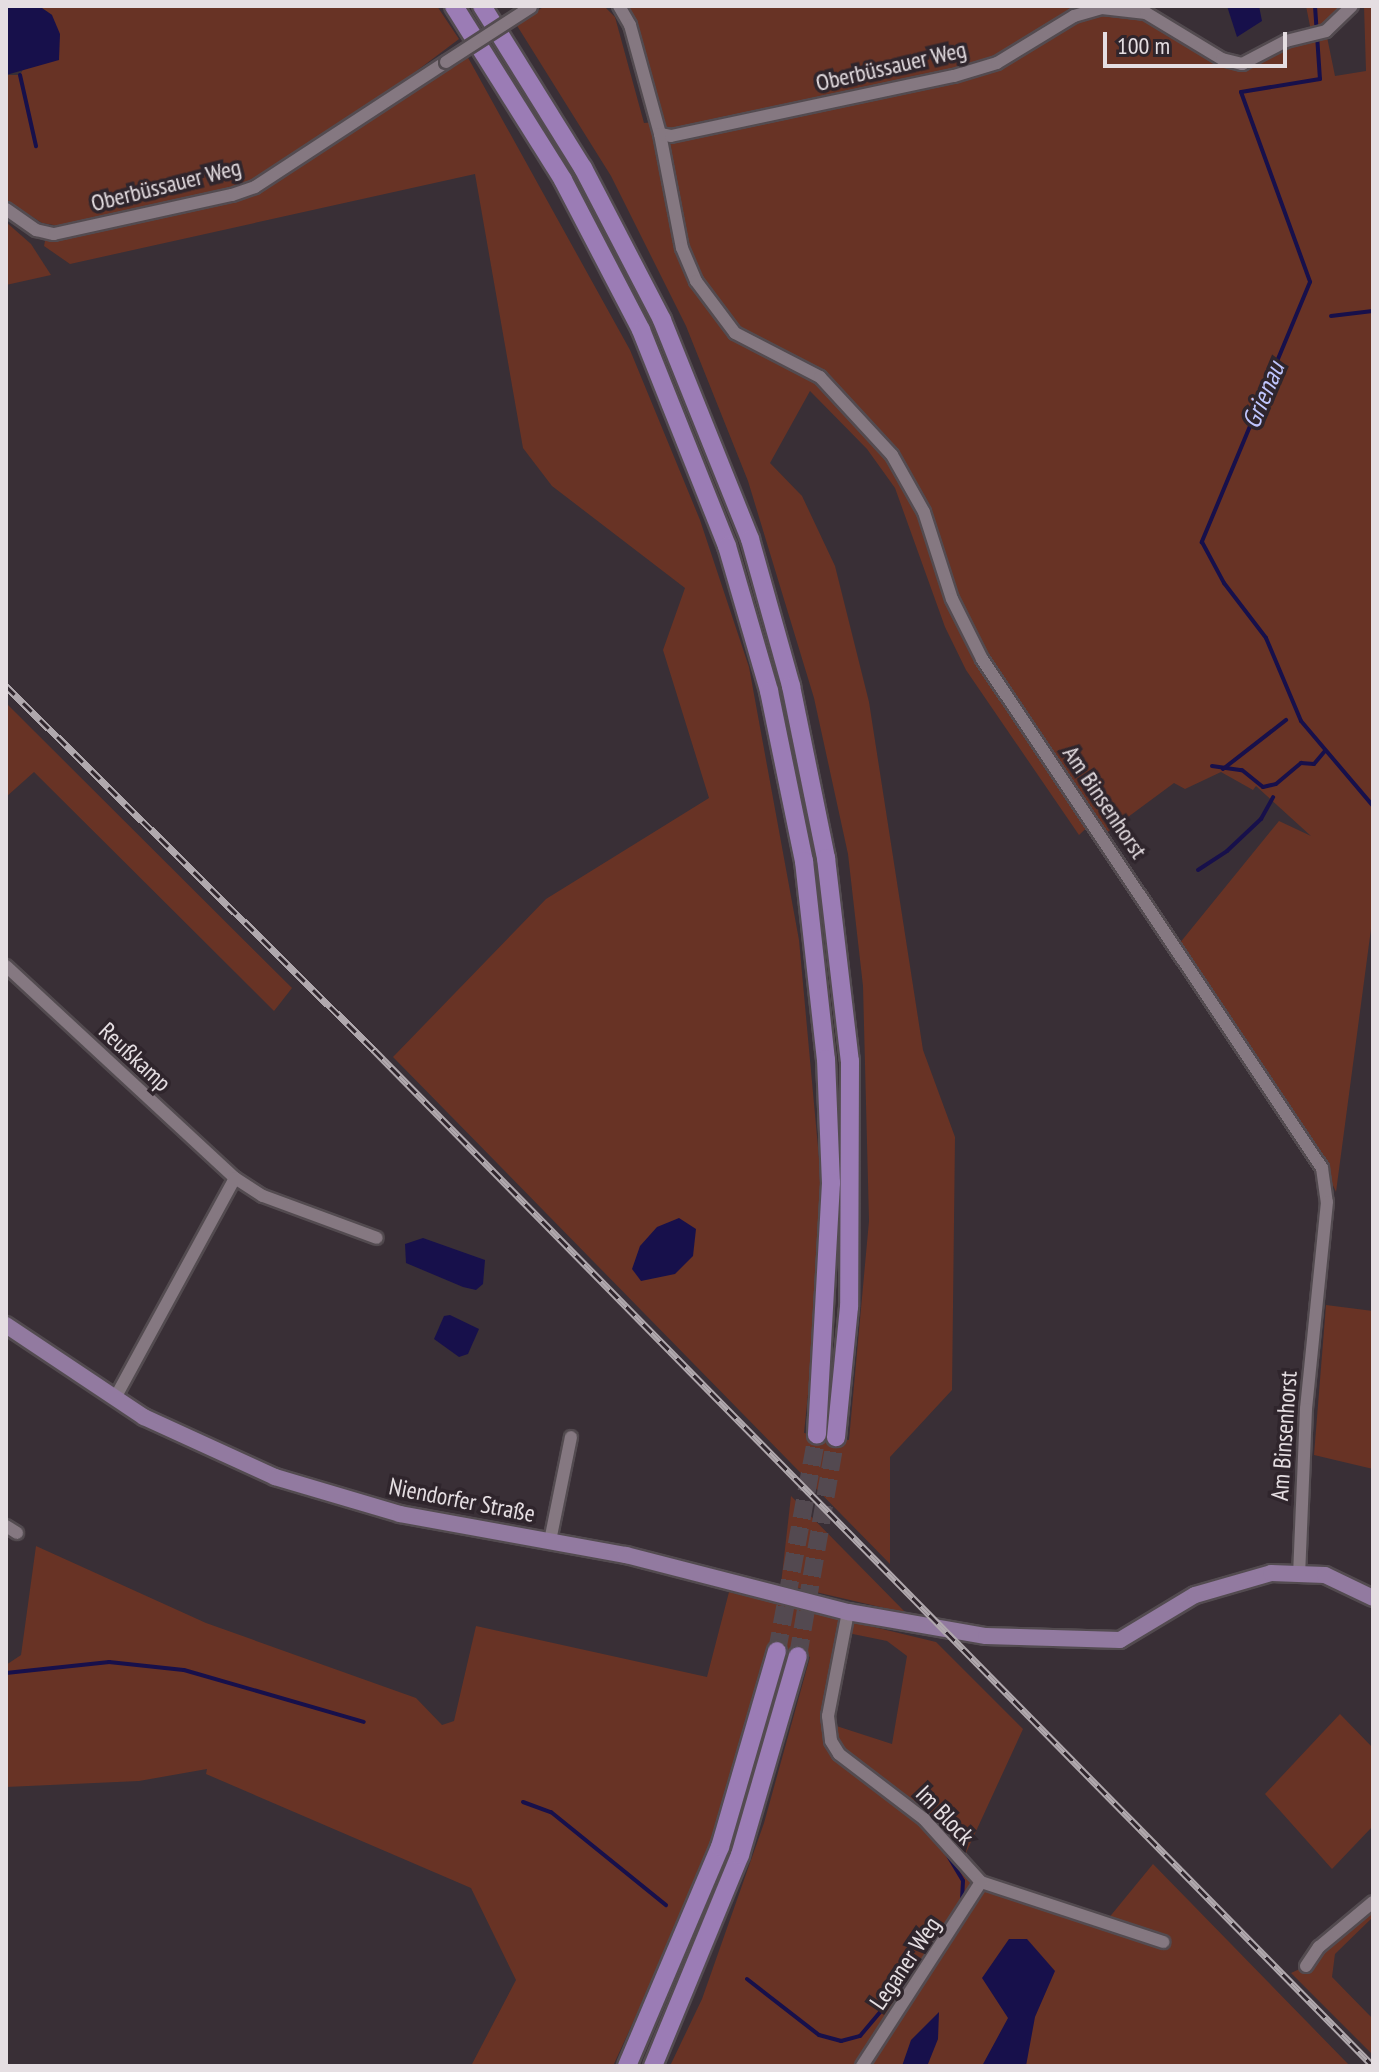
<!DOCTYPE html>
<meta charset="utf-8">
<style>
body{margin:0}
#map{position:relative;width:1379px;height:2072px;overflow:hidden;background:#392f36;font-family:"PT Sans Narrow",sans-serif}
div>[style]{position:absolute}
[style*='--x']{left:calc(var(--x)*1px);top:calc(var(--y)*1px);width:calc(var(--w)*1px);rotate:calc(var(--a)*1deg)}
.green>*{inset:0;background:#683325}
.water>*{inset:0;background:#17104b}
.stream>*{height:4px;margin:-2px;padding:0 2px;transform-origin:2px;border-radius:2px;background:#17104b}
.highway-tunnel>*{height:18px;margin-top:-9px;transform-origin:0;background:repeating-linear-gradient(90deg,#534950 0 18px,transparent 0 27px)}
.roads{filter:drop-shadow(2px 0 #534b50) drop-shadow(-2px 0 #534b50) drop-shadow(0 2px #534b50) drop-shadow(0 -2px #534b50)}
.minor>*{height:12px;margin:-6px;padding:0 6px;transform-origin:6px;border-radius:6px;background:#857881}
.major>*{height:16px;margin:-8px;padding:0 8px;transform-origin:8px;border-radius:8px;background:#927aa0}
.highway>*{height:18px;margin:-9px;padding:0 9px;transform-origin:9px;border-radius:9px;background:#9b7cb5}
.rail>*{height:7px;margin-top:-3.5px;transform-origin:0;background:repeating-linear-gradient(90deg,#2f252c 0 12px,#b0a8ad 0 24px);box-sizing:border-box;border-block:2px solid #b0a8ad}
.bridges{filter:drop-shadow(2px 0 #534b50) drop-shadow(-2px 0 #534b50) drop-shadow(0 2px #534b50) drop-shadow(0 -2px #534b50)}
.minor-bridge>*{height:12px;margin:-6px;padding:0 6px;transform-origin:6px;border-radius:6px;background:#857881}
span{translate:-50% -50%;white-space:nowrap;text-align:center;line-height:1.15;-webkit-text-stroke:7px #2f252c;paint-order:stroke}
.street-label{font-size:24px;color:#e5dee2}
.water-label{font-size:26px;color:#bfc5fd;font-style:italic}
.frame{position:absolute;inset:0;border:8px solid #e5dee2;pointer-events:none}
.scale{position:absolute;left:1103px;top:32px;width:184px;height:36px;box-sizing:border-box;border:4px solid #e5dee2;border-top:0;padding-left:10px;font-size:24px;line-height:28px;white-space:nowrap;color:#e5dee2;-webkit-text-stroke:6px #2f252c;paint-order:stroke}
</style>
<div id="map">
<div class="green">
<div style="clip-path:polygon(39px 6px,437px 6px,459px 39px,382px 97px,246px 184px,65px 227px,42px 223px,6px 200px,6px 75px,20px 75px,52px 15px)"></div>
<div style="clip-path:polygon(545px 6px,604px 6px,615px 17px,644px 123px,665px 121px,629px 6px,1119px 6px,1236px 63px,1311px 31px,1306px 6px,1352px 6px,1326px 32px,1335px 76px,1366px 71px,1364px 6px,1373px 6px,1373px 914px,1336px 1192px,1319px 1154px,1179px 944px,1279px 821px,1311px 836px,1256px 786px,1253px 790px,1221px 772px,1185px 789px,1174px 783px,1105px 834px,1095px 820px,1079px 835px,966px 670px,945px 627px,895px 488px,867px 449px,810px 391px,770px 463px,802px 496px,835px 566px,869px 702px,923px 1050px,955px 1137px,952px 1390px,890px 1457px,890px 1564px,393px 1057px,546px 899px,709px 798px,663px 650px,685px 588px,552px 486px,523px 448px,475px 174px,70px 264px,44px 246px,45px 241px,239px 197px,466px 54px,630px 350px,700px 520px,749px 667px,799px 940px,821px 1180px,817px 1307px,804px 1433px,849px 1440px,869px 1221px,863px 986px,848px 854px,814px 698px,748px 481px,686px 326px,611px 176px,516px 24px)"></div>
<div style="clip-path:polygon(6px 222px,31px 244px,51px 275px,6px 285px)"></div>
<div style="clip-path:polygon(6px 703px,292px 988px,274px 1011px,34px 772px,6px 797px)"></div>
<div style="clip-path:polygon(1326px 1305px,1373px 1311px,1373px 1469px,1314px 1455px)"></div>
<div style="clip-path:polygon(791px 1496px,906px 1613px,781px 1584px)"></div>
<div style="clip-path:polygon(evenodd,36px 1546px,206px 1623px,416px 1698px,442px 1725px,454px 1721px,476px 1626px,707px 1677px,729px 1592px,936px 1642px,1023px 1729px,966px 1853px,974px 1870px,998px 1894px,1103px 1925px,1153px 1864px,1350px 2066px,670px 2066px,702px 1999px,764px 1823px,810px 1657px,767px 1646px,706px 1864px,613px 2066px,471px 2066px,516px 1980px,471px 1888px,206px 1774px,207px 1769px,139px 1781px,6px 1787px,6px 1665px,21px 1655px,36px 1546px,838px 1631px,887px 1641px,907px 1656px,892px 1744px,821px 1721px,838px 1631px)"></div>
<div style="clip-path:polygon(1340px 1714px,1373px 1748px,1373px 1826px,1332px 1869px,1265px 1794px)"></div>
<div style="clip-path:polygon(1373px 1907px,1373px 1917px,1335px 1954px,1332px 1977px,1373px 2019px,1373px 2055px,1291px 1973px,1306px 1966px)"></div>
</div>
<div class="water">
<div style="clip-path:polygon(6px 6px,39px 6px,52px 15px,60px 34px,59px 60px,6px 75px)"></div>
<div style="clip-path:polygon(1227px 6px,1259px 6px,1262px 21px,1237px 37px)"></div>
<div style="clip-path:polygon(679px 1218px,696px 1229px,693px 1256px,675px 1274px,641px 1281px,632px 1269px,640px 1246px,657px 1227px)"></div>
<div style="clip-path:polygon(423px 1238px,485px 1260px,483px 1284px,476px 1290px,463px 1287px,406px 1263px,405px 1244px)"></div>
<div style="clip-path:polygon(450px 1315px,479px 1329px,468px 1354px,459px 1357px,434px 1339px,444px 1316px)"></div>
<div style="clip-path:polygon(1009px 1939px,1027px 1939px,1055px 1971px,1035px 2017px,1026px 2066px,982px 2066px,1008px 2018px,982px 1978px)"></div>
<div style="clip-path:polygon(939px 2012px,938px 2039px,928px 2064px,902px 2066px,911px 2040px)"></div>
</div>
<div class="stream">
<div style="--x:1315;--y:6;--w:73;--a:86.1"></div>
<div style="--x:1320;--y:79;--w:80;--a:170.7"></div>
<div style="--x:1241;--y:92;--w:202;--a:70"></div>
<div style="--x:1310;--y:282;--w:282;--a:112.6"></div>
<div style="--x:1202;--y:542;--w:47;--a:61.8"></div>
<div style="--x:1224;--y:583;--w:69;--a:52.6"></div>
<div style="--x:1266;--y:638;--w:90;--a:67.1"></div>
<div style="--x:1301;--y:721;--w:111;--a:49.7"></div>
<div style="--x:20;--y:75;--w:73;--a:77.3"></div>
<div style="--x:1331;--y:316;--w:42;--a:-6.8"></div>
<div style="--x:1212;--y:766;--w:30;--a:8"></div>
<div style="--x:1242;--y:770;--w:27;--a:39"></div>
<div style="--x:1263;--y:787;--w:13;--a:-13"></div>
<div style="--x:1276;--y:784;--w:33;--a:-40"></div>
<div style="--x:1301;--y:763;--w:13;--a:4"></div>
<div style="--x:1314;--y:764;--w:17;--a:-50"></div>
<div style="--x:1223;--y:769;--w:80;--a:-37.9"></div>
<div style="--x:1198;--y:870;--w:35;--a:-33"></div>
<div style="--x:1227;--y:851;--w:47;--a:-43.3"></div>
<div style="--x:1261;--y:819;--w:25;--a:-61"></div>
<div style="--x:6;--y:1673;--w:104;--a:-6.1"></div>
<div style="--x:109;--y:1662;--w:75;--a:6.1"></div>
<div style="--x:184;--y:1670;--w:187;--a:16.1"></div>
<div style="--x:523;--y:1802;--w:30;--a:20"></div>
<div style="--x:551;--y:1812;--w:148;--a:39"></div>
<div style="--x:944;--y:1849;--w:37;--a:59"></div>
<div style="--x:963;--y:1881;--w:22;--a:93"></div>
<div style="--x:747;--y:1979;--w:91;--a:37.9"></div>
<div style="--x:819;--y:2035;--w:23;--a:15"></div>
<div style="--x:841;--y:2041;--w:20;--a:-15"></div>
<div style="--x:860;--y:2036;--w:107;--a:-49.9"></div>
</div>
<div class="highway-tunnel">
<div style="--x:777;--y:1651;--w:220;--a:-79.5"></div>
<div style="--x:798;--y:1656;--w:222;--a:-80.2"></div>
</div>
<div class="roads">
<div class="minor">
<div style="--x:619;--y:6;--w:22;--a:60"></div>
<div style="--x:630;--y:25;--w:113;--a:74.6"></div>
<div style="--x:660;--y:134;--w:116;--a:79.1"></div>
<div style="--x:682;--y:248;--w:36;--a:67"></div>
<div style="--x:696;--y:281;--w:65;--a:53.1"></div>
<div style="--x:735;--y:333;--w:96;--a:27.4"></div>
<div style="--x:820;--y:377;--w:106;--a:47.3"></div>
<div style="--x:892;--y:455;--w:65;--a:60.7"></div>
<div style="--x:924;--y:512;--w:91;--a:72.2"></div>
<div style="--x:952;--y:599;--w:67;--a:63.4"></div>
<div style="--x:982;--y:659;--w:612;--a:56.26"></div>
<div style="--x:1322;--y:1168;--w:34;--a:82"></div>
<div style="--x:1327;--y:1202;--w:208;--a:95.8"></div>
<div style="--x:1306;--y:1409;--w:164;--a:92.4"></div>
<div style="--x:660;--y:134;--w:11;--a:10"></div>
<div style="--x:671;--y:136;--w:289;--a:-12"></div>
<div style="--x:954;--y:76;--w:45;--a:-16.8"></div>
<div style="--x:997;--y:63;--w:90;--a:-31.4"></div>
<div style="--x:1074;--y:16;--w:29;--a:-16"></div>
<div style="--x:1102;--y:8;--w:44;--a:6.5"></div>
<div style="--x:1146;--y:13;--w:89;--a:31.2"></div>
<div style="--x:1222;--y:59;--w:21;--a:14"></div>
<div style="--x:1242;--y:64;--w:50;--a:-27.6"></div>
<div style="--x:1286;--y:41;--w:41;--a:-14"></div>
<div style="--x:1326;--y:31;--w:36;--a:-44"></div>
<div style="--x:6;--y:209;--w:37;--a:35"></div>
<div style="--x:36;--y:230;--w:18;--a:13"></div>
<div style="--x:54;--y:234;--w:182;--a:-12.4"></div>
<div style="--x:232;--y:195;--w:24;--a:-19"></div>
<div style="--x:255;--y:187;--w:228;--a:-33.2"></div>
<div style="--x:6;--y:966;--w:312;--a:42.8"></div>
<div style="--x:235;--y:1178;--w:251;--a:118.6"></div>
<div style="--x:235;--y:1178;--w:33;--a:33"></div>
<div style="--x:263;--y:1196;--w:121;--a:20.2"></div>
<div style="--x:6;--y:1526;--w:13;--a:32"></div>
<div style="--x:550;--y:1541;--w:106;--a:-78.6"></div>
<div style="--x:848;--y:1612;--w:106;--a:100.9"></div>
<div style="--x:828;--y:1716;--w:25;--a:83"></div>
<div style="--x:831;--y:1741;--w:15;--a:58"></div>
<div style="--x:839;--y:1754;--w:107;--a:37.4"></div>
<div style="--x:924;--y:1819;--w:85;--a:47.9"></div>
<div style="--x:981;--y:1882;--w:192;--a:18.2"></div>
<div style="--x:1306;--y:1966;--w:23;--a:-56"></div>
<div style="--x:1319;--y:1947;--w:70;--a:-39.8"></div>
<div style="--x:862;--y:2066;--w:219;--a:-57.1"></div>
</div>
<div class="major">
<div style="--x:6;--y:1325;--w:166;--a:33.7"></div>
<div style="--x:144;--y:1417;--w:144;--a:24.6"></div>
<div style="--x:275;--y:1477;--w:130;--a:16.5"></div>
<div style="--x:400;--y:1514;--w:230;--a:10.3"></div>
<div style="--x:626;--y:1555;--w:229;--a:14.4"></div>
<div style="--x:848;--y:1612;--w:140;--a:9.9"></div>
<div style="--x:986;--y:1636;--w:134;--a:1.7"></div>
<div style="--x:1120;--y:1640;--w:87;--a:-31"></div>
<div style="--x:1195;--y:1595;--w:79;--a:-16.1"></div>
<div style="--x:1271;--y:1573;--w:54;--a:2.1"></div>
<div style="--x:1325;--y:1575;--w:53;--a:25.6"></div>
</div>
<div class="highway">
<div style="--x:454;--y:6;--w:205;--a:57.9"></div>
<div style="--x:563;--y:180;--w:169;--a:62.5"></div>
<div style="--x:641;--y:330;--w:232;--a:68.3"></div>
<div style="--x:727;--y:546;--w:151;--a:73.8"></div>
<div style="--x:769;--y:691;--w:174;--a:78.4"></div>
<div style="--x:804;--y:861;--w:199;--a:83.7"></div>
<div style="--x:826;--y:1059;--w:124;--a:87.7"></div>
<div style="--x:831;--y:1183;--w:252;--a:93.2"></div>
<div style="--x:482;--y:6;--w:191;--a:58.1"></div>
<div style="--x:583;--y:168;--w:171;--a:62.5"></div>
<div style="--x:662;--y:320;--w:236;--a:68.1"></div>
<div style="--x:750;--y:539;--w:153;--a:74.4"></div>
<div style="--x:791;--y:686;--w:176;--a:78.5"></div>
<div style="--x:826;--y:858;--w:204;--a:83.3"></div>
<div style="--x:850;--y:1061;--w:246;--a:90.2"></div>
<div style="--x:849;--y:1307;--w:131;--a:95.7"></div>
<div style="--x:627;--y:2066;--w:238;--a:-67"></div>
<div style="--x:720;--y:1847;--w:204;--a:-73.8"></div>
<div style="--x:653;--y:2066;--w:228;--a:-67.6"></div>
<div style="--x:740;--y:1855;--w:207;--a:-73.8"></div>
</div>
</div>
<div class="rail">
<div style="--x:6;--y:686;--w:518;--a:44.69"></div>
<div style="--x:374;--y:1050;--w:1425;--a:45.48"></div>
</div>
<div class="bridges">
<div class="minor-bridge">
<div style="--x:446;--y:62;--w:101;--a:-32.9"></div>
</div>
</div>
<div class="street-label">
<span style="left:891px;top:66px;rotate:-13deg">Oberbüssauer Weg</span>
<span style="left:166px;top:185px;rotate:-14deg">Oberbüssauer Weg</span>
<span style="left:1105px;top:802px;rotate:56deg">Am Binsenhorst</span>
<span style="left:135px;top:1057px;rotate:43deg">Reußkamp</span>
<span style="left:1284px;top:1436px;rotate:-86deg">Am Binsenhorst</span>
<span style="left:462px;top:1500px;rotate:11deg">Niendorfer Straße</span>
<span style="left:945px;top:1815px;rotate:46deg">Im Block</span>
<span style="left:905px;top:1963px;rotate:-56deg">Leganer Weg</span>
</div>
<div class="water-label">
<span style="left:1263px;top:395px;rotate:-67deg">Grienau</span>
</div>
<div class="frame"></div>
<div class="scale">100 m</div>
</div>
